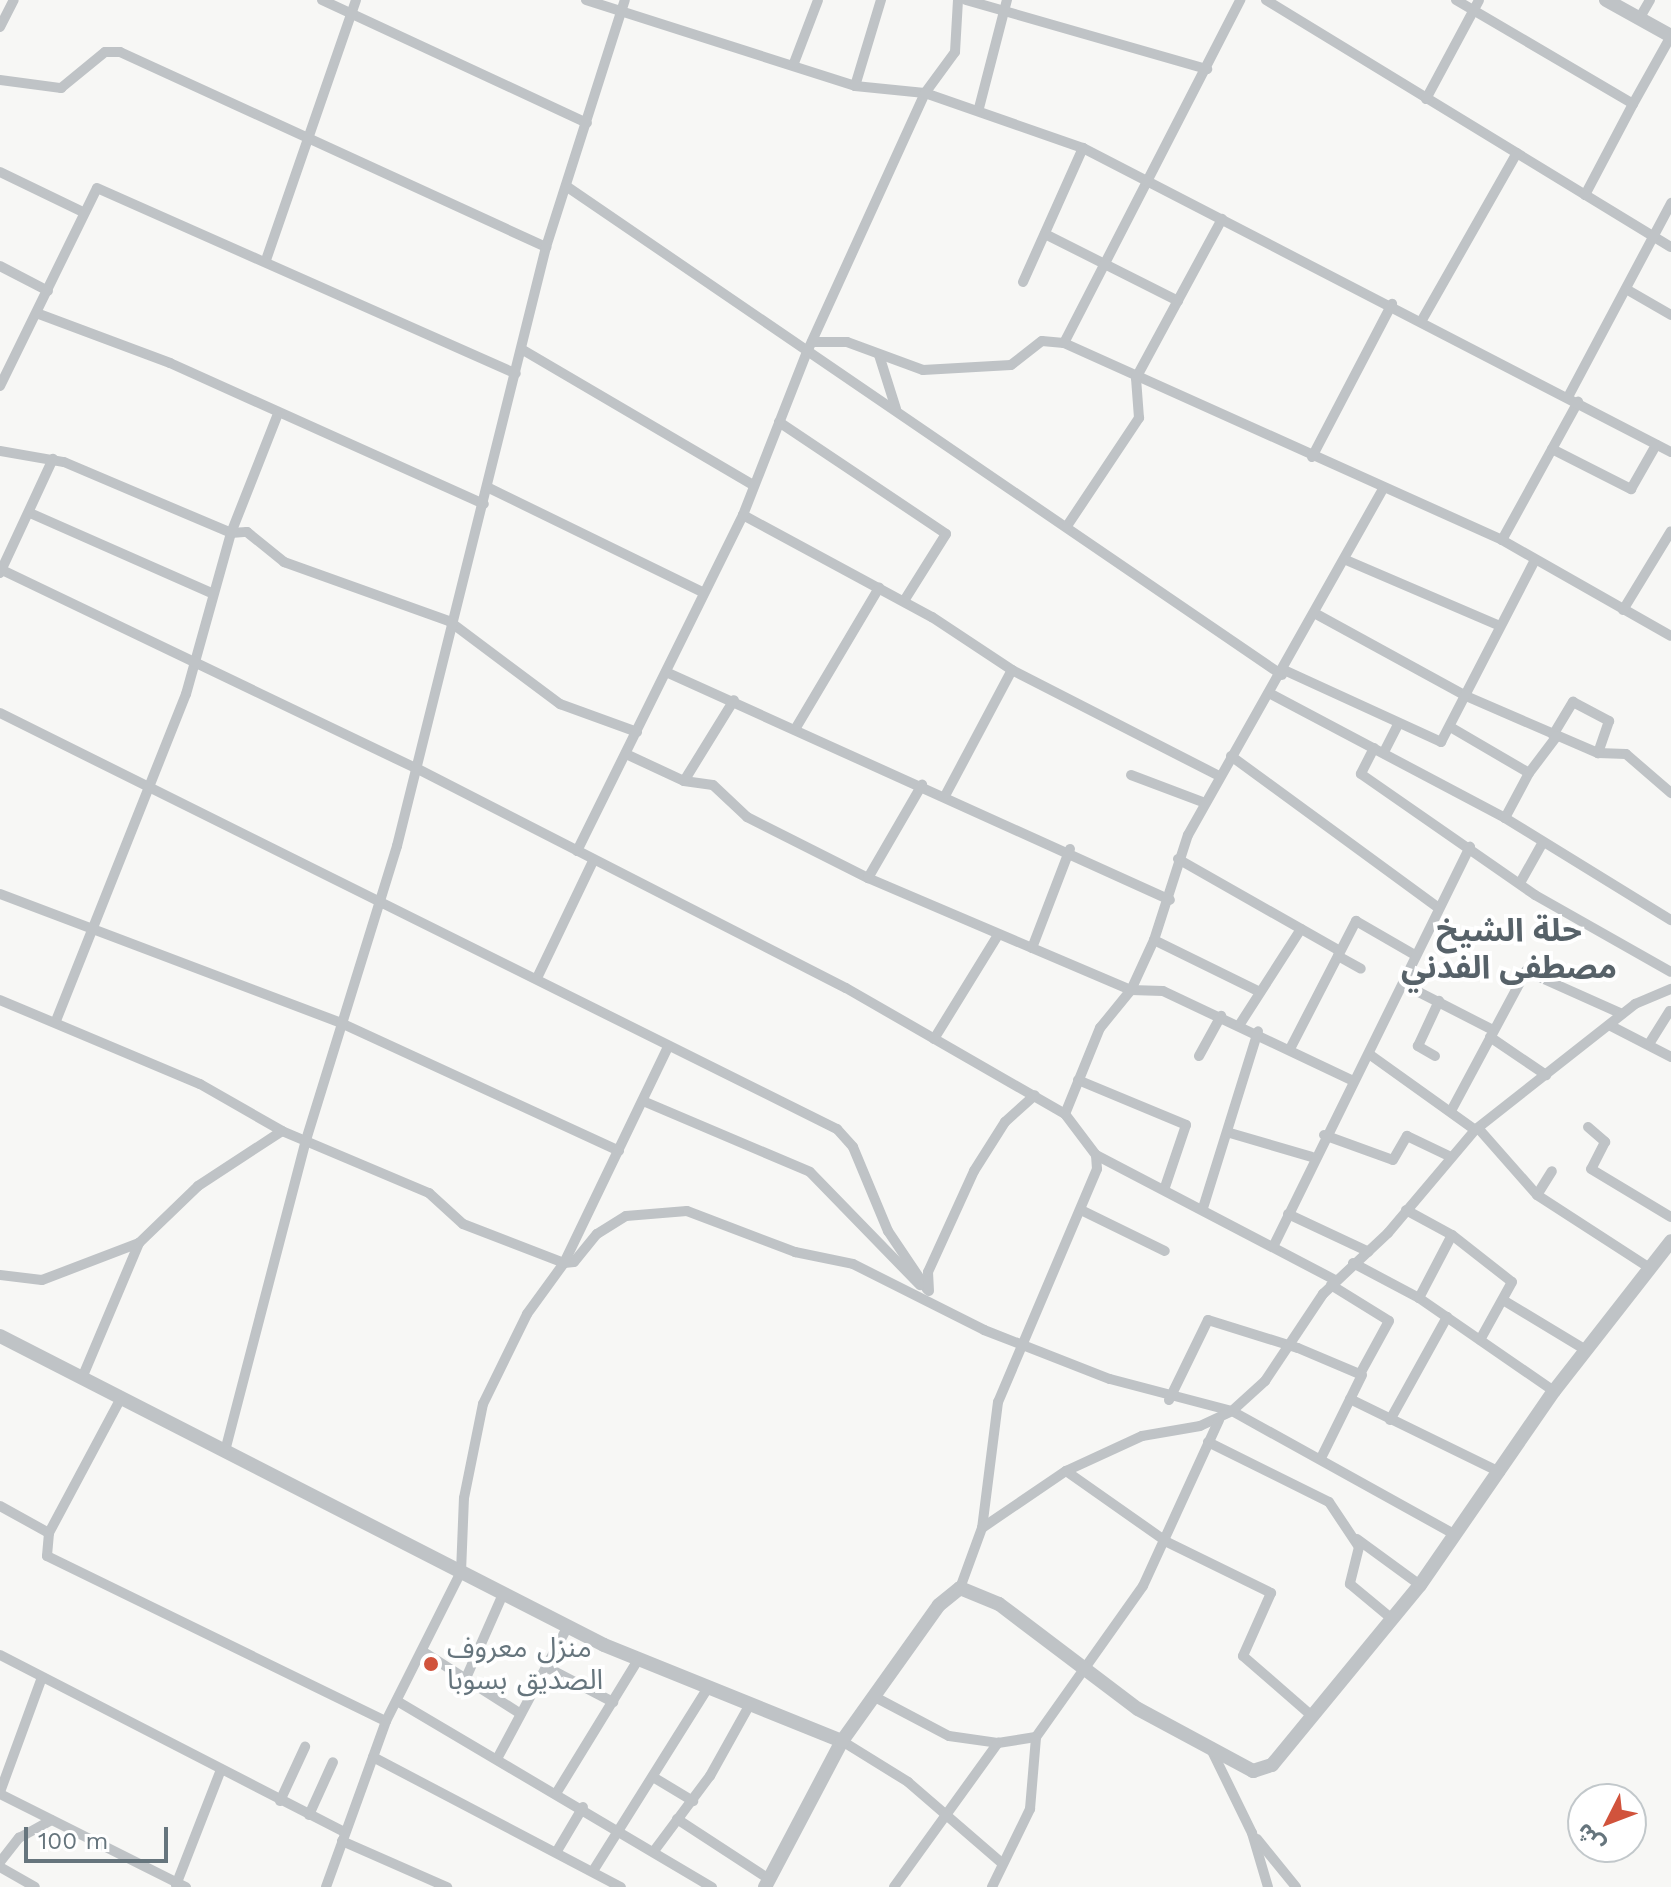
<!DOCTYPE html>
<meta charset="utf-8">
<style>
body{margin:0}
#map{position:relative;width:1671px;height:1887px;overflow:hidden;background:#f7f7f5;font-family:"Work Sans","Noto Sans Arabic",sans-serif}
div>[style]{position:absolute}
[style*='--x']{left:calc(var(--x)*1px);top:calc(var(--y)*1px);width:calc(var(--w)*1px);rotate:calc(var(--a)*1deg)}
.minor>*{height:10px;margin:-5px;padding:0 5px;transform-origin:5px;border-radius:5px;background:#bfc3c6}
.tertiary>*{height:14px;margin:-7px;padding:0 7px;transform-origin:7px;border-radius:7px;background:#bfc3c6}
.dots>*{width:22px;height:22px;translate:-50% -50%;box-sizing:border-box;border:4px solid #fff;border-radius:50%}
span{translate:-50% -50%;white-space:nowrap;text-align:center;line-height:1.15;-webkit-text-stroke:8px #fff;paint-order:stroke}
.poi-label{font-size:28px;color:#66757d}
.left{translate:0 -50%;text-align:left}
.quarter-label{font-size:32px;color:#576269;font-weight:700}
.north{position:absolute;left:1567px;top:1783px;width:80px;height:80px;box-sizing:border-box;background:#fff;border:2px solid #c2c8cb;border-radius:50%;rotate:228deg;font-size:22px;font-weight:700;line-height:32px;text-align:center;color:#66757d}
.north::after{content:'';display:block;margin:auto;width:28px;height:36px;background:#d1533c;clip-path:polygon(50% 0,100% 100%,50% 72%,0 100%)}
.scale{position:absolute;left:24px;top:1827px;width:144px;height:36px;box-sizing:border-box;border:4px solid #66757d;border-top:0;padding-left:10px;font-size:24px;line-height:28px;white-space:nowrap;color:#66757d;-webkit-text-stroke:6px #fff;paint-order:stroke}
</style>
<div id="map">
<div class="minor">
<div style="--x:322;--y:0;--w:292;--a:24.9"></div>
<div style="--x:586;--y:0;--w:282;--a:17.7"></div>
<div style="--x:855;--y:86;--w:70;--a:5.7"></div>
<div style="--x:925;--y:93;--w:51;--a:-53.8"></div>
<div style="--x:955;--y:52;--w:52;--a:-86.7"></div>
<div style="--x:966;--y:0;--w:251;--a:16"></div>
<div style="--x:1266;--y:0;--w:474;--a:31.4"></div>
<div style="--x:1456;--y:0;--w:205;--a:30.4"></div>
<div style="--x:1633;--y:104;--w:78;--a:-60.8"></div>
<div style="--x:1639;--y:19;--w:22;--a:-60"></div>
<div style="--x:0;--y:27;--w:30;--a:-63"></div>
<div style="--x:794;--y:63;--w:67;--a:-69.1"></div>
<div style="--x:0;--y:80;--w:62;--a:7.5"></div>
<div style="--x:61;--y:88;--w:57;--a:-39.3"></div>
<div style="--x:105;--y:52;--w:15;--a:0"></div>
<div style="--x:120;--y:52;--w:469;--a:24.6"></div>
<div style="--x:855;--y:86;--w:90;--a:-73.2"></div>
<div style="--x:1426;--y:99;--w:112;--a:-61.8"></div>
<div style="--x:979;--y:108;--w:112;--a:-75.5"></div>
<div style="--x:0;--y:172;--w:92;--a:25.7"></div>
<div style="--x:566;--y:186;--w:867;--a:34.33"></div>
<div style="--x:1585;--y:195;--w:103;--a:-62.2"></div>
<div style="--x:1045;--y:234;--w:149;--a:26.7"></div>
<div style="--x:266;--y:260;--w:275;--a:-70.9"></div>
<div style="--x:0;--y:266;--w:54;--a:27.5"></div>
<div style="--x:1023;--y:282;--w:147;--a:-65.9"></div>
<div style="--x:1626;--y:289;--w:52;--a:30"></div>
<div style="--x:39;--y:314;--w:140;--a:20.5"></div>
<div style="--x:170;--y:363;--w:344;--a:24.2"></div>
<div style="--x:1422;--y:320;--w:192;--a:-60.4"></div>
<div style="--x:812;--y:342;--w:35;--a:0"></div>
<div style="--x:847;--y:342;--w:81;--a:20.2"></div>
<div style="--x:923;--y:370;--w:88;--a:-3.3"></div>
<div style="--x:1011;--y:365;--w:39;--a:-38"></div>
<div style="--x:1042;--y:341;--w:22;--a:5"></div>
<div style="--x:1064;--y:343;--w:480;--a:24.2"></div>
<div style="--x:1502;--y:540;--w:194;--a:29.6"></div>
<div style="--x:1064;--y:343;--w:386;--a:-62.8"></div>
<div style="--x:523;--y:350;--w:267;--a:30.4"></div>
<div style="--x:879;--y:355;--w:57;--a:72.5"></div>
<div style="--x:0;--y:386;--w:220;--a:-63.9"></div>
<div style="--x:97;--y:188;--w:458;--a:23.9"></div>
<div style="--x:1568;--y:397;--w:220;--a:-62"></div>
<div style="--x:779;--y:422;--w:201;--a:33.8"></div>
<div style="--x:946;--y:534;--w:79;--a:122.1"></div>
<div style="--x:1552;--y:449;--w:89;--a:26.9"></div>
<div style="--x:1631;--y:489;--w:51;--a:-60.4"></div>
<div style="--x:0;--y:451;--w:65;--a:9.8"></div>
<div style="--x:64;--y:462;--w:181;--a:23"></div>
<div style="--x:231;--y:533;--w:167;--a:105.6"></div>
<div style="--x:186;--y:694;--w:352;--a:111.7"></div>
<div style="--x:1312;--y:457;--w:173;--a:-62.4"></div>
<div style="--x:489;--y:488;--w:239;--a:26"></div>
<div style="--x:30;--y:513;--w:198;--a:23.8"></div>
<div style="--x:743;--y:515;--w:215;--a:28.4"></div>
<div style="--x:932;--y:617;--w:96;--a:33.5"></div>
<div style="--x:1012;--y:670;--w:233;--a:27.1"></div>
<div style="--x:1067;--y:526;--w:130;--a:-56.3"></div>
<div style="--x:1139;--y:418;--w:40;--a:-94.3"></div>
<div style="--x:1136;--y:378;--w:181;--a:-61.6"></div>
<div style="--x:231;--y:533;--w:16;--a:-4"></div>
<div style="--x:247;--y:532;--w:48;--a:39"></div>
<div style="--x:284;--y:562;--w:175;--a:19.7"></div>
<div style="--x:449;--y:621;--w:139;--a:36.8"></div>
<div style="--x:560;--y:704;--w:82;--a:20"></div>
<div style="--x:231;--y:533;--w:126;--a:-68.5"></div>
<div style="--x:1502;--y:540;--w:158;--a:-61.2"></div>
<div style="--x:1346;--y:560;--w:165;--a:23.2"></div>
<div style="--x:0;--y:569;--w:459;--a:25.6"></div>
<div style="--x:414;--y:767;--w:485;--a:27.1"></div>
<div style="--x:846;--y:988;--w:253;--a:29.9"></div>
<div style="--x:1065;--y:1114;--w:51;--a:52.9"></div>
<div style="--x:1096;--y:1155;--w:14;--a:86"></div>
<div style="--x:1097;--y:1169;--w:253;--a:113"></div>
<div style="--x:998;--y:1402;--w:127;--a:97.2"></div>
<div style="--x:982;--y:1528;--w:64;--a:110.1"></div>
<div style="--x:0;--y:573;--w:126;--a:-65.1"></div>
<div style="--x:1623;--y:610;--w:92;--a:-58.7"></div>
<div style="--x:1318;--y:615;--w:169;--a:28.7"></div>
<div style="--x:1466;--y:696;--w:144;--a:23.4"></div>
<div style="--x:1598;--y:753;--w:28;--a:2"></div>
<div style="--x:1626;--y:754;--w:60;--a:40.9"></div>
<div style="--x:1284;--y:670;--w:173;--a:24.6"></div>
<div style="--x:1441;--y:742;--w:205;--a:-62.7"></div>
<div style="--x:666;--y:672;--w:553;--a:24.34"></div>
<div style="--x:1269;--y:693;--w:267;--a:27.9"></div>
<div style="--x:1505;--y:818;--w:195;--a:31.6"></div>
<div style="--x:0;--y:713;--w:935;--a:26.43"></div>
<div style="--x:837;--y:1129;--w:24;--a:48"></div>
<div style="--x:853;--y:1147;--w:91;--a:67.4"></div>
<div style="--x:888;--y:1231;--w:70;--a:56.1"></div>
<div style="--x:797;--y:726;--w:161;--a:-59.3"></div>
<div style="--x:1452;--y:728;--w:89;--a:30.3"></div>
<div style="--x:1529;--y:773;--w:51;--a:118.1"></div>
<div style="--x:1553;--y:735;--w:39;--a:-59"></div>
<div style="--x:1573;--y:702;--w:41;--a:27.8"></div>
<div style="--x:1609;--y:721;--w:34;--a:109"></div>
<div style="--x:1374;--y:748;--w:29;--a:117"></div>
<div style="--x:1361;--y:774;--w:212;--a:34.8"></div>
<div style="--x:1535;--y:895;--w:156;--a:29.5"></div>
<div style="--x:1384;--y:752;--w:31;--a:-63"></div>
<div style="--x:626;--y:754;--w:64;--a:25"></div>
<div style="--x:684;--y:781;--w:29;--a:8"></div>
<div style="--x:713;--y:785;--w:47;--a:43.3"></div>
<div style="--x:747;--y:817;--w:136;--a:26.8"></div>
<div style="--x:868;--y:878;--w:286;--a:23.1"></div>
<div style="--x:1131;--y:990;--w:32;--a:2"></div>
<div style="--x:1163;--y:991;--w:210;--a:25.3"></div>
<div style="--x:1231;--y:756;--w:255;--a:36.2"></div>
<div style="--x:1529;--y:773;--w:46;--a:-52.9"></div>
<div style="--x:1131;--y:775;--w:79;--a:20.7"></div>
<div style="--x:684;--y:781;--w:95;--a:-58.3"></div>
<div style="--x:946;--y:794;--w:140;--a:-62"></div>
<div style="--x:577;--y:851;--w:375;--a:-63.7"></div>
<div style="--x:743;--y:515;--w:175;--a:-68.6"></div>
<div style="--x:807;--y:352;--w:285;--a:-65.5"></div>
<div style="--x:925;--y:93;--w:167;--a:19.2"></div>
<div style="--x:1083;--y:148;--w:662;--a:27.34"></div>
<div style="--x:1178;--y:859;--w:184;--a:29.6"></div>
<div style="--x:868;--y:878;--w:108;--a:-59.9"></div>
<div style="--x:1520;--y:883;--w:47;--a:-60.7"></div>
<div style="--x:0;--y:894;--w:365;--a:20.7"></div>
<div style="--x:341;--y:1023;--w:306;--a:24.7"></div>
<div style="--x:1154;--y:940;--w:118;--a:26.1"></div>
<div style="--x:1032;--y:948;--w:106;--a:-69"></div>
<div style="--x:1338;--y:956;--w:26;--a:29"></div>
<div style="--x:537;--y:978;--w:130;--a:-64.4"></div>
<div style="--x:1403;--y:984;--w:101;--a:27.1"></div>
<div style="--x:0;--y:1000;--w:217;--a:22.8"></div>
<div style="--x:200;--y:1084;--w:95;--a:29.8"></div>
<div style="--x:282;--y:1131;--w:160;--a:22.9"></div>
<div style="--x:429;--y:1193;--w:46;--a:42.4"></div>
<div style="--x:463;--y:1224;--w:108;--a:21.1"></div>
<div style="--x:564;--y:1263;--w:10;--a:-6"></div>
<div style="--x:574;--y:1262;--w:36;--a:-51"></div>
<div style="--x:597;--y:1234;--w:34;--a:-32"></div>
<div style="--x:626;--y:1216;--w:61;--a:-4.7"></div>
<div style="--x:687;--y:1211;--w:116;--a:20.8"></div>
<div style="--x:795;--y:1252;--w:59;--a:11.7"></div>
<div style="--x:853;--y:1264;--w:147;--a:26.7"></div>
<div style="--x:984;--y:1330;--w:135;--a:21.3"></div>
<div style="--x:1110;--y:1379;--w:126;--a:14.7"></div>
<div style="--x:1232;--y:1411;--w:256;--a:29"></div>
<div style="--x:1240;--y:1024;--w:113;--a:-57.3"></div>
<div style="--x:1609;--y:1025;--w:70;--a:27.3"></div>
<div style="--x:1490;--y:1037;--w:68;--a:34.2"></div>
<div style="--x:934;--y:1039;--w:122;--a:-58.4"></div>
<div style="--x:1649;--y:1044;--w:39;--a:-58"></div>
<div style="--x:1291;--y:1047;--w:142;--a:-62.7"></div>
<div style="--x:1356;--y:921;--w:68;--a:30"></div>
<div style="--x:1369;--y:1054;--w:130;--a:35.6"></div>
<div style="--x:1199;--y:1056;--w:46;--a:-61.2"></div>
<div style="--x:1435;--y:1056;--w:20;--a:-150"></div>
<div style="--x:1418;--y:1046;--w:50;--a:-65"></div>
<div style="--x:1078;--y:1080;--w:117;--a:22.6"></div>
<div style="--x:1186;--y:1125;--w:65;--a:108.7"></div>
<div style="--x:643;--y:1101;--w:181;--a:23"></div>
<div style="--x:810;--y:1172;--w:158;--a:45.8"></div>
<div style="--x:1451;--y:1111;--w:159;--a:-61.8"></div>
<div style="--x:1526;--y:971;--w:105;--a:24.1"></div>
<div style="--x:1065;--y:1114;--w:93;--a:-67.9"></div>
<div style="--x:1100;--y:1028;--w:49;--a:-50.8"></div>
<div style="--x:1131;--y:990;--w:55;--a:-65.3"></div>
<div style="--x:1154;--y:940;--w:110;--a:-72.1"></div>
<div style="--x:1188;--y:835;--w:397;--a:-60.6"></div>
<div style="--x:1588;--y:1127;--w:23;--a:41"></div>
<div style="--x:1605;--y:1142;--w:30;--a:117"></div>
<div style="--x:1591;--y:1169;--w:93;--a:31"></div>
<div style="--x:1478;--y:1128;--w:89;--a:48.6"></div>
<div style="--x:1537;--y:1195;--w:135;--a:32.9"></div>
<div style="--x:1230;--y:1133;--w:85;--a:16.3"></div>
<div style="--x:1324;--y:1135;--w:73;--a:19.9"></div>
<div style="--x:1393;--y:1160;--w:28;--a:-60"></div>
<div style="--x:1407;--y:1136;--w:47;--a:25.5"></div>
<div style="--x:1096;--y:1155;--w:270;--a:27.6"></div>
<div style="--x:1537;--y:1195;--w:28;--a:-58"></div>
<div style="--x:1203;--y:1208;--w:185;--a:-72.7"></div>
<div style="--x:1406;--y:1210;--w:52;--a:28.5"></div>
<div style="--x:1452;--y:1235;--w:76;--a:38.1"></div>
<div style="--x:1512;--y:1282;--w:66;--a:118.9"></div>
<div style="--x:1083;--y:1211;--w:91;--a:26"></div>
<div style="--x:1288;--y:1214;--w:89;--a:25.1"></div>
<div style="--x:1274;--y:1245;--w:444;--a:-63.8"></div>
<div style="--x:1353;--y:1263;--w:75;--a:27.9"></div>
<div style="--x:1419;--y:1298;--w:164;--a:34.6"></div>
<div style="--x:0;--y:1275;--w:42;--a:6.8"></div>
<div style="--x:42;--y:1280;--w:104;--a:-20.9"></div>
<div style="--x:139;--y:1243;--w:82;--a:-44"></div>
<div style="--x:198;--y:1186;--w:100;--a:-33.2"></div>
<div style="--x:1331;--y:1285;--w:68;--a:31.8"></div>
<div style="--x:1389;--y:1321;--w:60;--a:118.7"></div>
<div style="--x:929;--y:1291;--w:19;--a:-93"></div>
<div style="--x:928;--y:1272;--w:111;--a:-65.5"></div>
<div style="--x:974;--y:1171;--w:58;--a:-57.7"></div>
<div style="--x:1005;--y:1122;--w:40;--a:-42"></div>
<div style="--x:1419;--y:1298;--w:71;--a:-62.4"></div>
<div style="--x:1503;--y:1300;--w:97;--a:31.1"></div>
<div style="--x:82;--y:1378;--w:147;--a:-67.1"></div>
<div style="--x:121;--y:1398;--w:153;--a:118.1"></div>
<div style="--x:49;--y:1533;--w:23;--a:95"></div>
<div style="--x:47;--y:1556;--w:377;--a:26"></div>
<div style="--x:1350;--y:1399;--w:167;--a:26"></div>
<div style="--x:1169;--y:1400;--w:89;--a:-64"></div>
<div style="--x:1208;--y:1320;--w:94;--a:17.3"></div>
<div style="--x:1298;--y:1348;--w:69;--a:22.9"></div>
<div style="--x:1362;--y:1375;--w:90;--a:116.3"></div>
<div style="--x:1390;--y:1420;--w:118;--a:-61"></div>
<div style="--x:1208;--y:1442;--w:135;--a:26.4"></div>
<div style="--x:1329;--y:1502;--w:54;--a:56.3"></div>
<div style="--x:1359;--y:1547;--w:38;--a:104"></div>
<div style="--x:1350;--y:1584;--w:55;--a:39.8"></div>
<div style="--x:225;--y:1451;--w:321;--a:-75.4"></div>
<div style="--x:306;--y:1140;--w:308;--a:-72.8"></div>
<div style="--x:397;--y:846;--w:617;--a:-76.03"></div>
<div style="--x:546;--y:247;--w:259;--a:-72.3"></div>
<div style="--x:1066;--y:1471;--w:123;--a:35.1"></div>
<div style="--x:1167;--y:1542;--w:116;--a:26.1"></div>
<div style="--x:1271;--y:1593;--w:69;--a:114"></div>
<div style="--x:1243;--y:1656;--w:91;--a:41"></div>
<div style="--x:0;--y:1506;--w:56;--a:28.9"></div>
<div style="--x:982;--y:1528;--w:102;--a:-34.2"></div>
<div style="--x:1066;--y:1471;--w:84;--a:-24.7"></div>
<div style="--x:1142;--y:1436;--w:59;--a:-9.8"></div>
<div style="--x:1200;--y:1426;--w:35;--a:-25"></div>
<div style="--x:1232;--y:1411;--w:45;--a:-42.3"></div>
<div style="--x:1265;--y:1381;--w:105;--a:-56.3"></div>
<div style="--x:1323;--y:1294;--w:89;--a:-43.2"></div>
<div style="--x:1388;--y:1233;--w:135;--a:-49.8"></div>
<div style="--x:1475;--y:1130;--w:204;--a:-38.2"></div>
<div style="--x:1635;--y:1004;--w:39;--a:-23"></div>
<div style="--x:1357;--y:1539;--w:78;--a:36.1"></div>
<div style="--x:422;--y:1651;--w:117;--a:32.5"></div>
<div style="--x:0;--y:1655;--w:388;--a:27.2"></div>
<div style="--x:546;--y:1667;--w:76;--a:27.6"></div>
<div style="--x:466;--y:1678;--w:92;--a:-66.2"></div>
<div style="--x:873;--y:1696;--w:86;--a:27.8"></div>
<div style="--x:949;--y:1736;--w:49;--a:8.1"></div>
<div style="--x:998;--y:1743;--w:38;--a:-9"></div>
<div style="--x:1036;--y:1737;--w:185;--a:-54.7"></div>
<div style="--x:1143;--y:1586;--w:183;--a:-65.4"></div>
<div style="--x:397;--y:1701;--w:366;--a:30.6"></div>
<div style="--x:842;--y:1741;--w:78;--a:31.8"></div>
<div style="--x:908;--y:1782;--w:125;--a:40.8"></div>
<div style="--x:1212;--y:1751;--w:91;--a:64"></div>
<div style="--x:1252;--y:1833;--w:56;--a:73.5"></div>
<div style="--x:373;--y:1757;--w:280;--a:27.7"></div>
<div style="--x:498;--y:1757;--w:149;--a:-61.9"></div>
<div style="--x:653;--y:1777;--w:47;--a:31"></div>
<div style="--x:0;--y:1792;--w:122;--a:-69.9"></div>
<div style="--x:557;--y:1792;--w:155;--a:-58.5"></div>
<div style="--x:0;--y:1794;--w:208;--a:26.6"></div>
<div style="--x:280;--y:1801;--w:60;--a:-65.2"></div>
<div style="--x:309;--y:1815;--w:58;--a:-65.6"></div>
<div style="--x:677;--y:1819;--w:110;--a:33.1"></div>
<div style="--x:1257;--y:1839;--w:62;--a:50.9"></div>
<div style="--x:342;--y:1841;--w:115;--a:23.7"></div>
<div style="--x:557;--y:1851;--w:51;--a:-59.4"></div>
<div style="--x:654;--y:1851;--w:94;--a:-53.3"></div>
<div style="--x:710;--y:1776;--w:82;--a:-60.9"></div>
<div style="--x:0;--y:1862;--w:31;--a:-52"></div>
<div style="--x:19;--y:1838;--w:37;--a:-29"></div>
<div style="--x:0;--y:1867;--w:40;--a:29.7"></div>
<div style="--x:593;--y:1871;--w:216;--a:-57.9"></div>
<div style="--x:176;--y:1885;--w:121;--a:-68.7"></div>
<div style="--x:326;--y:1887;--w:177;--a:-70.1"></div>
<div style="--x:386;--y:1721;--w:167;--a:-63.3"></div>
<div style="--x:461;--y:1572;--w:74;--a:-87.7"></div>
<div style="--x:464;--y:1498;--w:96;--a:-78.6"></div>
<div style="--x:483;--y:1404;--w:100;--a:-63.9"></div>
<div style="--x:527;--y:1314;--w:63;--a:-54"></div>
<div style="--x:564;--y:1263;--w:240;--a:-64.3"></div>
<div style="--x:894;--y:1887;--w:178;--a:-54.2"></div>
<div style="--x:992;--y:1887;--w:87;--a:-64"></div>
<div style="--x:1030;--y:1809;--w:72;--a:-85.2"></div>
</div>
<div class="tertiary">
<div style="--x:1606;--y:0;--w:74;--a:29"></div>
<div style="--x:0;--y:1336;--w:678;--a:27.09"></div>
<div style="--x:604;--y:1645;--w:257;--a:22"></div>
<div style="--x:765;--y:1887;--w:165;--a:-62.2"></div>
<div style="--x:842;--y:1741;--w:167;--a:-54.5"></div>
<div style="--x:939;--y:1605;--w:27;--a:-39"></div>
<div style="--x:960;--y:1588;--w:42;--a:22.3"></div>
<div style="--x:999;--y:1604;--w:174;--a:37.1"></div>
<div style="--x:1138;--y:1709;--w:131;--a:28.3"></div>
<div style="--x:1253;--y:1771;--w:20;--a:-18"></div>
<div style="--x:1272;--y:1765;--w:233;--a:-50.6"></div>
<div style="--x:1420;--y:1585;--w:236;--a:-55.4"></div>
<div style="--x:1554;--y:1391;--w:190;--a:-52"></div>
</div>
<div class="dots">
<div style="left:431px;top:1664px;background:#d1533c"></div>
</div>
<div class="poi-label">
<span class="left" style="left:447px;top:1664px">منزل معروف<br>الصديق بسوبا</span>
</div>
<div class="quarter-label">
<span style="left:1509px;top:949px">حلة الشيخ<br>مصطفى الفدني</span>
</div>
<div class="north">ش</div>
<div class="scale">100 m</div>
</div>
